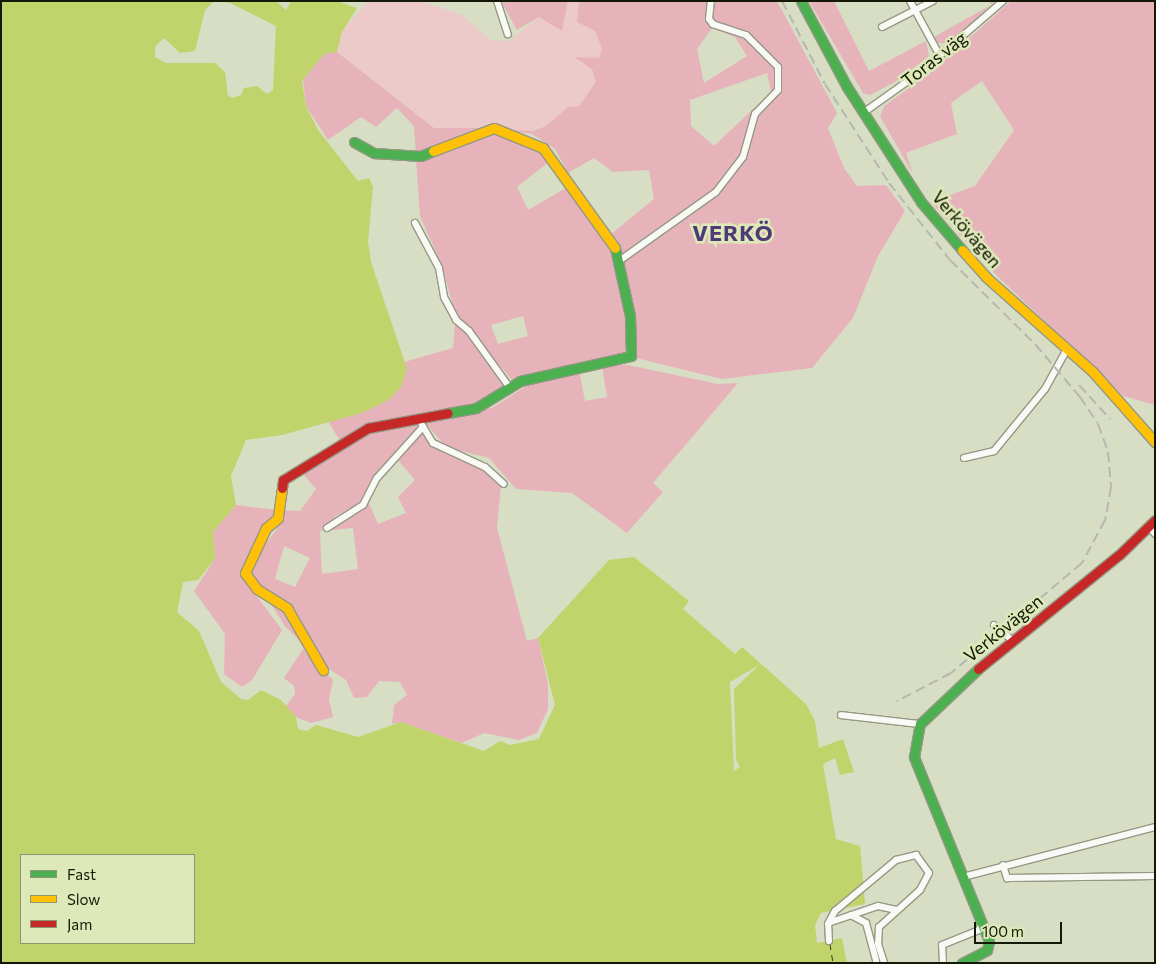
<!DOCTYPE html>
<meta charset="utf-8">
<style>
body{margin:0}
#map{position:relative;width:1156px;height:964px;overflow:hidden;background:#d7dec3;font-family:Commissioner,sans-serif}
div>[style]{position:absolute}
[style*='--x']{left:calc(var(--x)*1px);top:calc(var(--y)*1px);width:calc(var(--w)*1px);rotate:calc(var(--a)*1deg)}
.green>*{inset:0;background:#eccaca}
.forest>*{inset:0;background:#e7b3ba}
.water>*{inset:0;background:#c1d46c}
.pier>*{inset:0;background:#d7dec3}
.ferry>*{height:1px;margin-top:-0.5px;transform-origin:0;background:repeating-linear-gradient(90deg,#39410a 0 6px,transparent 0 11px)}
.roads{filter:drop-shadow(1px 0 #949984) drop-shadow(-1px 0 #949984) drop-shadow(0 1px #949984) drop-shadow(0 -1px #949984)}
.street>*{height:6px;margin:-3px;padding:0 3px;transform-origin:3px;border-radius:3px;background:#f9faf6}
.fast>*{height:9px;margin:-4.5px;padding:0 4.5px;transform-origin:4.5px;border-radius:4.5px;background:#4caf50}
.slow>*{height:9px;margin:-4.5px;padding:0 4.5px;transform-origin:4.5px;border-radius:4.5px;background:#ffc107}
.jam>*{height:9px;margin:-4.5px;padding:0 4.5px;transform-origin:4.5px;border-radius:4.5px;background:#c62828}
.rail>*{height:2px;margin-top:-1px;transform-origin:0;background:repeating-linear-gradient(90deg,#b6b8b0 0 10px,transparent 0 15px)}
span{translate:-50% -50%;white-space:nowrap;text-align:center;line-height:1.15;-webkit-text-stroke:5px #dde9b8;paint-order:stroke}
.street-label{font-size:18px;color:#141806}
.district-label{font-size:22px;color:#4f3a76;font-weight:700;letter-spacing:1px}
.frame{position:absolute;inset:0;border:2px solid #141806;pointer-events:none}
.legend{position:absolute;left:20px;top:854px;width:175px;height:90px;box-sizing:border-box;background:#dde9b8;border:1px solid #8d9571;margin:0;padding:6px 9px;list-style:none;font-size:15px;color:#141806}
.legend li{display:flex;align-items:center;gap:10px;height:25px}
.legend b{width:25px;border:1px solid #8d9571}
.scale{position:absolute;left:974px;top:922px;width:88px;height:22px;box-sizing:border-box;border:2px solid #141806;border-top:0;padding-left:6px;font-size:15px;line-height:18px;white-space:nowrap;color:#141806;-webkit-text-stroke:4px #dde9b8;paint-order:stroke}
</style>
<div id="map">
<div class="green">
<div style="clip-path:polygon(367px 1px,421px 1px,462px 15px,491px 40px,508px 41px,539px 17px,568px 6px,568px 1px,579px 1px,578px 22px,595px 31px,602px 49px,599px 59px,574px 57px,592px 69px,596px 82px,579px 106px,568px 107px,546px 126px,533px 131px,434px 128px,337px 52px,342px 32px)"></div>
</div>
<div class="forest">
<div style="clip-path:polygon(501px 1px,568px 1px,562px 31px,539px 17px,517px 30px)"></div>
<div style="clip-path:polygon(evenodd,579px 1px,777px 1px,837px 113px,828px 128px,844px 168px,857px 186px,886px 185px,905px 211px,878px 256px,853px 318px,812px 368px,722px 379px,632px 357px,634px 322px,610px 235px,654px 199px,649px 170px,613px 172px,594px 158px,568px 173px,555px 149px,532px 134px,495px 129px,533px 131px,546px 126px,568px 107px,579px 106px,596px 82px,592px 69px,574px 57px,599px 58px,602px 49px,595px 31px,577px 22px,579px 1px,712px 28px,735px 37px,747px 56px,704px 83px,697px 49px,712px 28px,579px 1px,767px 73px,771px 92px,714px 146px,691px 126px,690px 100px,767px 73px)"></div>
<div style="clip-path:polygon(809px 1px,834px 1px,869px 71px,926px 41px,929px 56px,895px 82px,870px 95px,863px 93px)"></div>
<div style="clip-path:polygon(989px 1px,995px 1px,951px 43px,936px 43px,934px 37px,991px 5px)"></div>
<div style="clip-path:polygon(1011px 1px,1155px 1px,1155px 405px,1123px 396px,991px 270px,931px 202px,975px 186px,1014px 130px,982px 81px,951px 103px,957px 134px,906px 153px,913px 174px,880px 116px,884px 106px,930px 73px)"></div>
<div style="clip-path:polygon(337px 52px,434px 128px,487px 128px,416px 156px,414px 126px,397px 108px,376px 127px,361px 117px,328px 140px,306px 106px,303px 80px,324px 54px)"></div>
<div style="clip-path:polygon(evenodd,490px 134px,529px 137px,555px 157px,517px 187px,528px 210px,571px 185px,610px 246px,627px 309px,625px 360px,586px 362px,514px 382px,456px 316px,442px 266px,420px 216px,416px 160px,490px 134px,523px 316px,528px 336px,498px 344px,491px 325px,523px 316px)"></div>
<div style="clip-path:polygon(455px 322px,468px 332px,506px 390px,472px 409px,400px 419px,340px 441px,327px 419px,362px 413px,406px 369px,404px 362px,453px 348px)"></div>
<div style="clip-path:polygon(628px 365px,718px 384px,738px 383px,653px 483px,663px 492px,627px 533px,572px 493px,516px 489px,489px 458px,446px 447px,424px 421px,492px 408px,534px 381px,579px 370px,585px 401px,607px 397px,602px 366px)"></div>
<div style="clip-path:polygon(evenodd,418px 421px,421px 427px,377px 473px,360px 503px,337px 515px,320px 532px,322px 574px,358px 569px,353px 528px,333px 530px,336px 520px,356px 514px,367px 499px,378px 524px,406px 513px,398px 497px,415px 480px,398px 460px,423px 431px,484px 469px,501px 484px,497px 528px,527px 641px,538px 638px,548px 684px,548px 709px,537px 733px,519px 740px,484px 733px,462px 743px,401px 722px,392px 724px,394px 705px,407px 695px,400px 682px,379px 681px,367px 697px,354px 698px,346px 680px,324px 666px,285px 626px,253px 576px,252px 560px,277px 529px,281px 510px,300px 511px,316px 489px,303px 474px,349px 439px,418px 421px,284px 546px,310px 558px,295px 587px,275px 579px,284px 546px)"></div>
<div style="clip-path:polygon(236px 505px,276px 510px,273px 528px,248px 561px,256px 595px,282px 630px,252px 680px,242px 687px,224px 674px,225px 634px,194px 591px,215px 559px,213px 532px)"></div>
<div style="clip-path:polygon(303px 649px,333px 680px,329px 699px,333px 717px,311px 723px,296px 717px,286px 706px,295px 694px,294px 686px,284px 678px)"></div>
</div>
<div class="water">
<div style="clip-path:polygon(evenodd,1px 1px,214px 1px,205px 10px,195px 51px,180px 53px,164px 38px,155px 47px,155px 57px,166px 63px,215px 63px,225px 72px,228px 96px,233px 98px,241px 95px,244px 88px,257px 86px,267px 94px,273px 90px,276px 26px,230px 3px,217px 1px,276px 1px,286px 10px,291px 1px,337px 1px,357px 8px,342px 32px,337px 52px,324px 54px,302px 81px,306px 106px,318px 130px,358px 181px,369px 178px,373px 187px,368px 241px,371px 262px,407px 369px,401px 387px,390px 399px,362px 413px,282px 435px,246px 440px,231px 476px,236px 505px,213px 532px,215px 559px,198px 580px,183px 582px,177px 612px,199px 631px,221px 682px,241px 699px,248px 700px,261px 690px,281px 700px,296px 717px,298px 729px,307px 731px,316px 725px,358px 737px,401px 722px,484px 751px,500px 741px,510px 745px,539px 739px,555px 705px,538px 638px,609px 560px,634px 557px,689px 601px,683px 609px,735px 654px,742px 647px,806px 704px,815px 721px,819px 748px,843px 739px,854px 772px,840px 775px,835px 758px,823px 764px,836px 839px,860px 846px,865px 904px,821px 913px,815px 925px,817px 943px,848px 937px,852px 963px,1px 963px,1px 1px,21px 855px,194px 855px,194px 943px,21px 943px,21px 855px)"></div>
</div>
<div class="pier">
<div style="clip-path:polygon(759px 665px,734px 689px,736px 760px,740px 767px,734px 771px,730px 682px)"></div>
<div style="clip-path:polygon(848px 937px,852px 963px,847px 963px,842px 938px)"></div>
</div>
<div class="ferry">
<div style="--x:830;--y:944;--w:19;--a:81"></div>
</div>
<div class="roads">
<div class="street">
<div style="--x:497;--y:1;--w:35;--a:72"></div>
<div style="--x:910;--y:1;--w:63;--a:61.4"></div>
<div style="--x:882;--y:27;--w:57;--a:-27"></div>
<div style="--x:863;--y:113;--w:72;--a:-35.4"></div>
<div style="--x:922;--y:71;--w:107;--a:-40.8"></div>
<div style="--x:415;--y:223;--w:51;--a:61.9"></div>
<div style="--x:439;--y:268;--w:29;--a:80"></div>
<div style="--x:444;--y:297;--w:26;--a:62"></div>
<div style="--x:456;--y:320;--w:17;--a:40"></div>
<div style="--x:469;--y:331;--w:70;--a:54.3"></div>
<div style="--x:619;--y:261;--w:119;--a:-35.4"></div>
<div style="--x:716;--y:192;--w:44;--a:-52.4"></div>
<div style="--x:743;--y:157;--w:45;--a:-74.4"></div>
<div style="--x:755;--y:114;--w:33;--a:-46"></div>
<div style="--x:778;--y:90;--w:23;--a:-90"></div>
<div style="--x:778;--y:67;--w:45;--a:-135"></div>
<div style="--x:746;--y:35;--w:35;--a:-162"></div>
<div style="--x:713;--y:24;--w:6;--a:-129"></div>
<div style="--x:709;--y:19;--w:18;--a:-84"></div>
<div style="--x:422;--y:425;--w:21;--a:59"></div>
<div style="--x:433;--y:443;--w:57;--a:24.8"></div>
<div style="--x:485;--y:467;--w:25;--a:42"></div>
<div style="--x:964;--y:458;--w:31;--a:-13"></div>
<div style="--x:994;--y:451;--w:80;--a:-50.6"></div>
<div style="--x:1045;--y:389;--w:46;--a:-61.2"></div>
<div style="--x:327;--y:528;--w:43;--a:-32.6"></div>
<div style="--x:363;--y:505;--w:30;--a:-63"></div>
<div style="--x:377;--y:478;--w:69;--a:-48"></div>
<div style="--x:1150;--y:528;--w:8;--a:50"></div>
<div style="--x:994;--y:625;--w:25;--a:40"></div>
<div style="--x:841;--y:715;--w:80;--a:6.5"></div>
<div style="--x:1003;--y:865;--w:14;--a:73"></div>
<div style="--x:1007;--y:878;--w:148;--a:-0.8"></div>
<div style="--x:963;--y:877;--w:198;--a:-14.6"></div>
<div style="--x:851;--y:915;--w:17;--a:28"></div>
<div style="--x:866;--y:923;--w:39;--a:75"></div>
<div style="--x:831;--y:922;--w:50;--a:-18.8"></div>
<div style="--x:878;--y:906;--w:19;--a:12"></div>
<div style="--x:829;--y:941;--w:17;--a:-93"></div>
<div style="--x:828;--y:924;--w:15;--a:-62"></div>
<div style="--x:835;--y:911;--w:80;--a:-39.9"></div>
<div style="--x:896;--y:860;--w:21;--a:-14"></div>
<div style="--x:916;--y:855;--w:22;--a:54"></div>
<div style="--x:929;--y:873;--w:19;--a:118"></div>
<div style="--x:920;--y:890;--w:55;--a:137.9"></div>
<div style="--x:879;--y:927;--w:17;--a:93"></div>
<div style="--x:878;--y:944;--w:20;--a:72"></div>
<div style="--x:943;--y:963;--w:18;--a:-93"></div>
<div style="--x:942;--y:945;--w:40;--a:-22"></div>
<div style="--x:979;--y:930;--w:8;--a:-67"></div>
</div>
<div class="fast">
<div style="--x:801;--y:1;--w:98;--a:61.9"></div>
<div style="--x:847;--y:87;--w:137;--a:57.2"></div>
<div style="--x:921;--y:202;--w:63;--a:49.5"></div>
<div style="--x:354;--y:142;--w:23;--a:29"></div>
<div style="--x:374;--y:153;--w:47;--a:3.7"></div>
<div style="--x:421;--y:156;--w:13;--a:-23"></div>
<div style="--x:448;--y:413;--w:28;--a:-10"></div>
<div style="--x:476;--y:408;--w:52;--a:-31.5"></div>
<div style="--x:520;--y:381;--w:114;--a:-12.7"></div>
<div style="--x:631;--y:356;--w:40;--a:-91.4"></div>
<div style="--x:630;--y:316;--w:70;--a:-102.4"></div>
<div style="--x:962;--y:963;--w:28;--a:-27"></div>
<div style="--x:987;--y:950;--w:9;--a:-77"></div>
<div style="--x:989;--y:941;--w:199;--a:-112.2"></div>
<div style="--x:914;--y:757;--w:34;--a:-80"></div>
<div style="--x:920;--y:724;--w:80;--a:-43.5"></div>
</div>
<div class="slow">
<div style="--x:433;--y:151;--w:65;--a:-20.7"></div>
<div style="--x:494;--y:128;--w:53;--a:22.2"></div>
<div style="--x:543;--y:148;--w:123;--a:54.2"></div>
<div style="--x:962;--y:250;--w:36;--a:48"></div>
<div style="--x:986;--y:277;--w:143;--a:41.6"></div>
<div style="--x:1093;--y:372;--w:94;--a:48.5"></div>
<div style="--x:282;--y:488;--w:30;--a:98"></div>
<div style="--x:278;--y:518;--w:16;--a:140"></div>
<div style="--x:266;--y:528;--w:50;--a:115"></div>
<div style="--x:245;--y:573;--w:20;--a:53"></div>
<div style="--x:257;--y:589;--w:36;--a:32"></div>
<div style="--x:287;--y:608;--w:72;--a:59.9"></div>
</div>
<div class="jam">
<div style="--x:282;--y:488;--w:8;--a:-83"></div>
<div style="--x:283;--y:480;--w:100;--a:-31.5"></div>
<div style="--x:368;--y:428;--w:81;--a:-10.6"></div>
<div style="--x:978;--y:669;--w:181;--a:-39"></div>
<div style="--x:1119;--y:555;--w:50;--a:-44.2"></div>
</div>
</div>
<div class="rail">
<div style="--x:782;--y:1;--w:93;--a:62.6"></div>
<div style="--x:825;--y:84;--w:118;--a:57.1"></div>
<div style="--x:889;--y:183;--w:98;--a:51.6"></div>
<div style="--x:950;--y:260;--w:120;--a:44.7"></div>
<div style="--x:1035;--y:344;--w:70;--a:49.7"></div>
<div style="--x:1080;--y:397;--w:32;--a:56"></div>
<div style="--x:1098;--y:424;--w:30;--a:70"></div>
<div style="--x:1108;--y:452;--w:35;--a:85"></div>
<div style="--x:1111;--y:487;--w:34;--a:100"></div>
<div style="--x:1105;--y:520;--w:49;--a:118.1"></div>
<div style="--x:1082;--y:563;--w:171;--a:140"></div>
<div style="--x:951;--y:673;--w:61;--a:152.6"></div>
<div style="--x:1079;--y:385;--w:46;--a:47.6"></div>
</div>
<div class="street-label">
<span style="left:934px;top:59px;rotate:-38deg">Toras väg</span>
<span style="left:967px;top:229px;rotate:49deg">Verkövägen</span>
<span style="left:1003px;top:628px;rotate:-39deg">Verkövägen</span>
</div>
<div class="district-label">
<span style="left:733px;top:233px">VERKÖ</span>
</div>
<div class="frame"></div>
<ul class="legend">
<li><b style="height:6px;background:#4caf50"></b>Fast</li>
<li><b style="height:6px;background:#ffc107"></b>Slow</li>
<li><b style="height:6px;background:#c62828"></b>Jam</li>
</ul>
<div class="scale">100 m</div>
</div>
